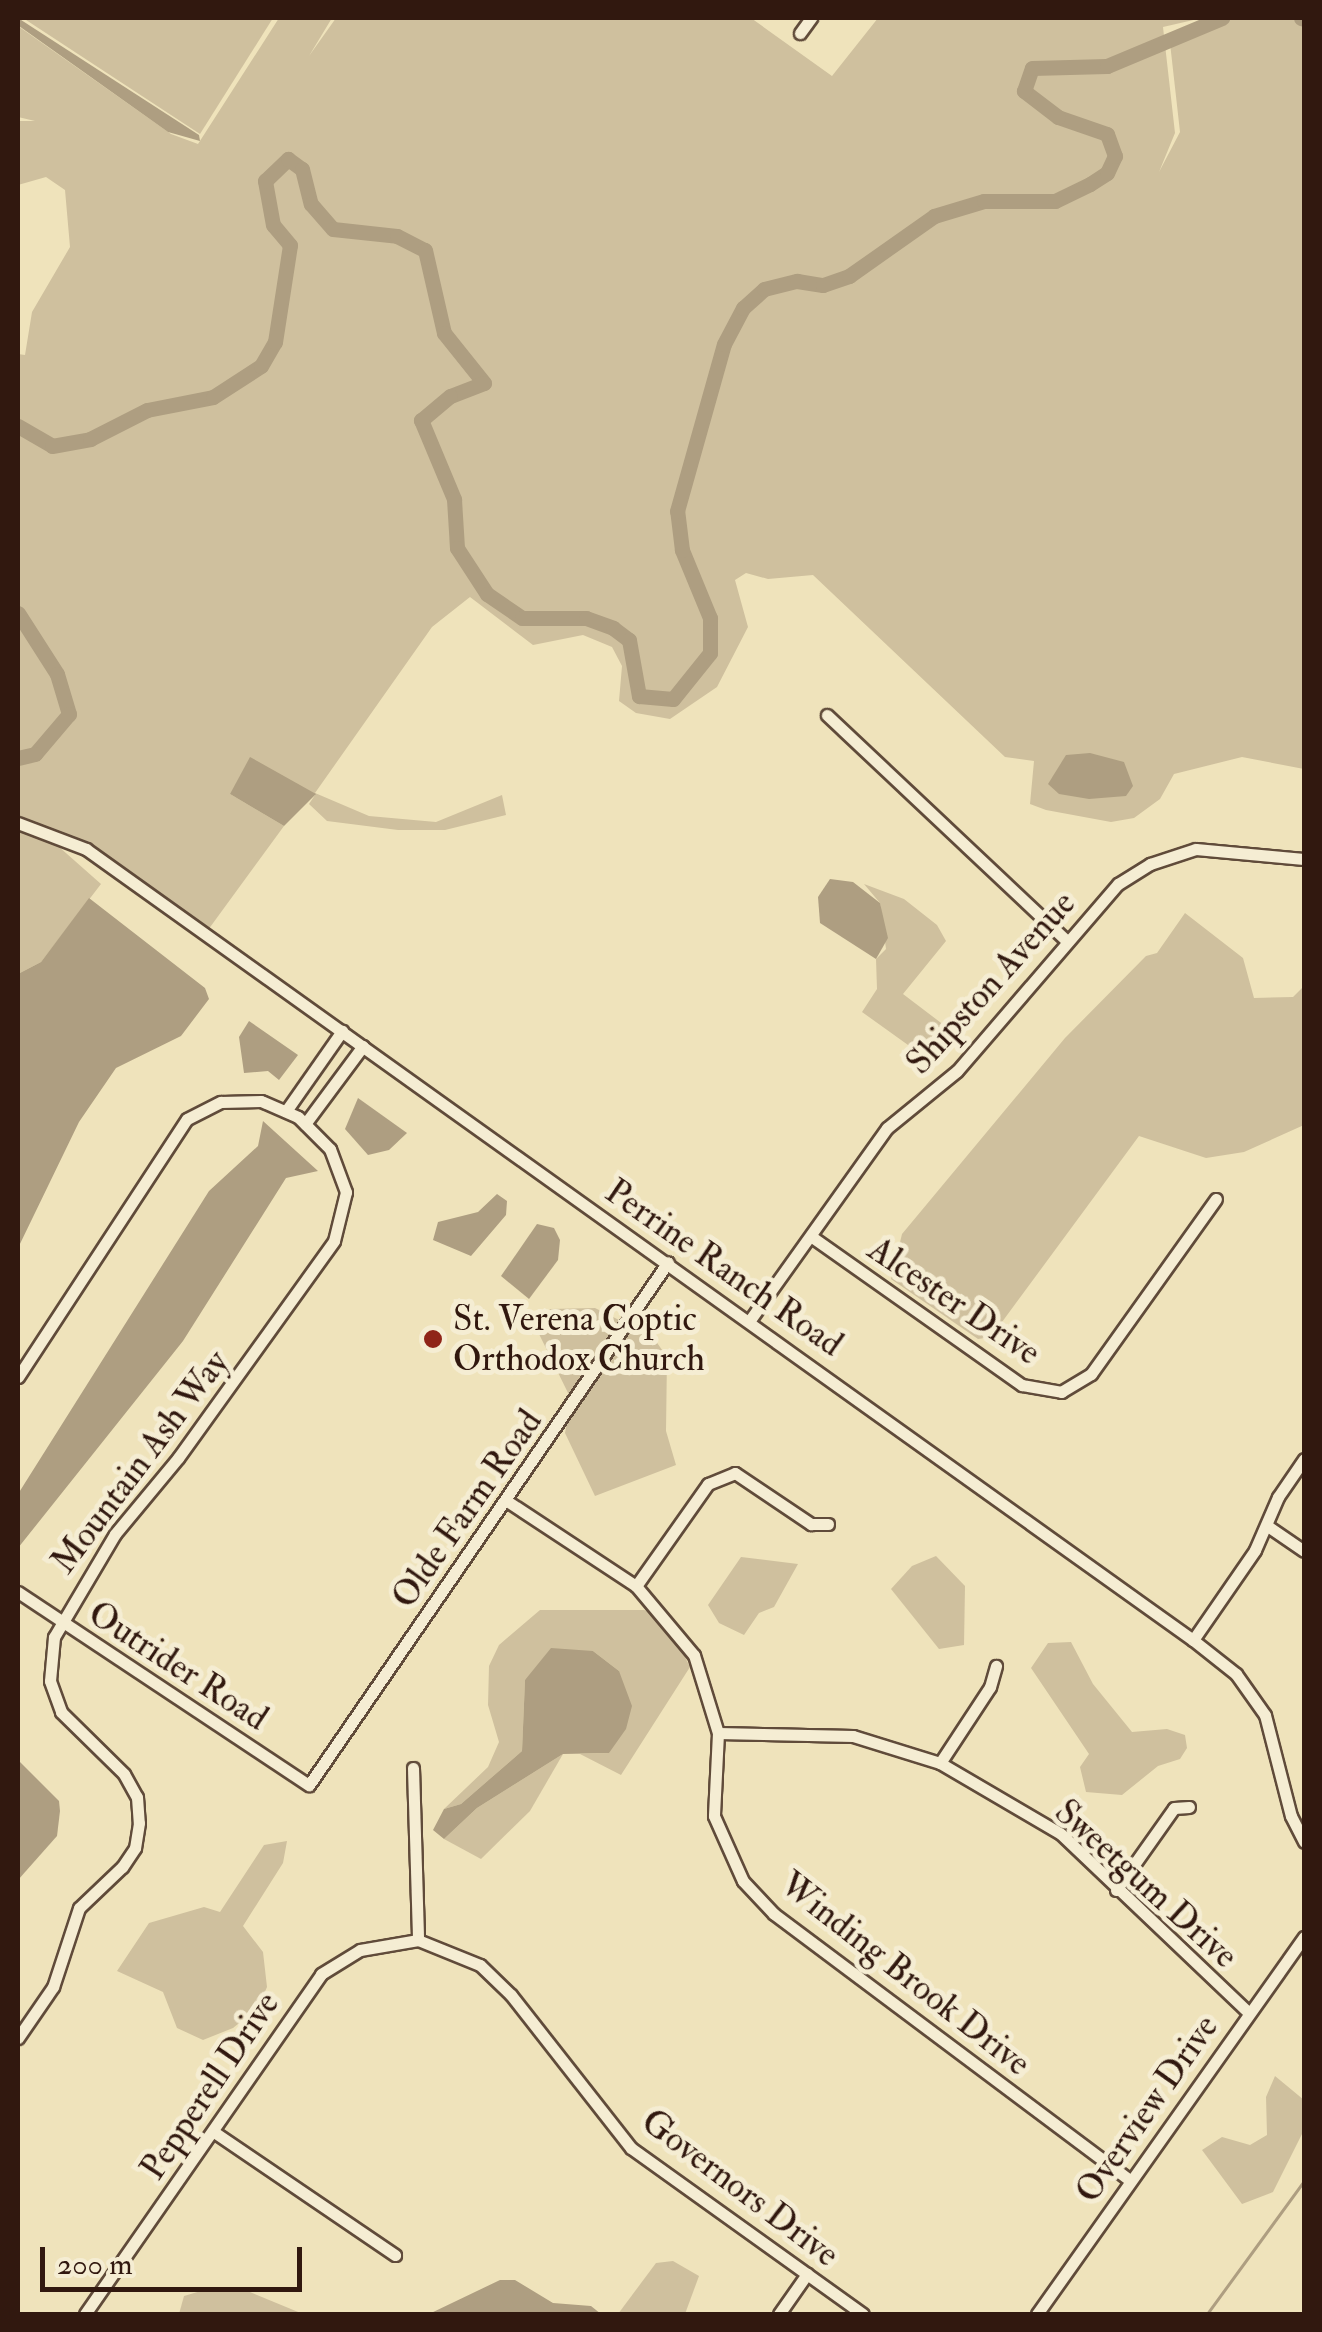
<!DOCTYPE html>
<style>
body{margin:0}
#map{position:relative;width:1322px;height:2332px;overflow:hidden;background:#efe3bb;font-family:"IM FELL Double Pica",serif}
div>[style]{position:absolute}
[style*='--x']{left:calc(var(--x)*1px);top:calc(var(--y)*1px);width:calc(var(--w)*1px);rotate:calc(var(--a)*1deg)}
.green>*{inset:0;background:#cfc09e}
.water>*{inset:0;background:#ae9e81}
.stream>*{height:2.5px;margin:-1.25px;padding:0 1.25px;transform-origin:1.25px;border-radius:1.25px;background:#ae9e81}
.river>*{height:15px;margin:-7.5px;padding:0 7.5px;transform-origin:7.5px;border-radius:7.5px;background:#ae9e81}
.roads{filter:drop-shadow(2px 0 #604b3a) drop-shadow(-2px 0 #604b3a) drop-shadow(0 2px #604b3a) drop-shadow(0 -2px #604b3a)}
.minor>*{height:11px;margin:-5.5px;padding:0 5.5px;transform-origin:5.5px;border-radius:5.5px;background:#f5edd3}
.dots>*{width:28px;height:28px;translate:-50% -50%;box-sizing:border-box;border:5px solid #f5edd3;border-radius:50%}
span{translate:-50% -50%;white-space:nowrap;text-align:center;line-height:1.15;-webkit-text-stroke:10px #f5edd3;paint-order:stroke}
.street-label{font-size:35px;color:#31180f}
.poi-label{font-size:35px;color:#31180f}
.left{translate:0 -50%;text-align:left}
.frame{position:absolute;inset:0;border:20px solid #31180f;pointer-events:none}
.scale{position:absolute;left:40px;top:2247px;width:262px;height:45px;box-sizing:border-box;border:5px solid #31180f;border-top:0;padding-left:12px;font-size:30px;line-height:35px;white-space:nowrap;color:#31180f;-webkit-text-stroke:8px #f5edd3;paint-order:stroke}
</style>
<div id="map">
<div class="green">
<div style="clip-path:polygon(23px 18px,273px 18px,200px 134px)"></div>
<div style="clip-path:polygon(279px 18px,332px 18px,309px 56px,336px 18px,751px 18px,832px 76px,878px 18px,1202px 18px,1163px 27px,1175px 133px,1159px 172px,1180px 132px,1170px 43px,1216px 18px,1304px 18px,1304px 769px,1242px 757px,1174px 774px,1160px 799px,1134px 818px,1111px 822px,1046px 810px,1030px 804px,1034px 761px,1005px 757px,813px 575px,768px 579px,746px 573px,735px 580px,748px 627px,717px 687px,670px 719px,636px 713px,619px 701px,622px 666px,612px 647px,583px 635px,533px 645px,470px 597px,432px 627px,315px 793px,369px 816px,436px 822px,502px 795px,506px 815px,445px 830px,398px 830px,327px 821px,309px 804px,315px 795px,230px 794px,284px 826px,208px 930px,89px 845px,18px 818px,18px 354px,25px 355px,32px 312px,70px 247px,65px 190px,46px 177px,18px 185px,18px 121px,35px 121px,18px 117px,18px 26px,171px 134px,198px 144px)"></div>
<div style="clip-path:polygon(18px 829px,80px 851px,58px 846px,101px 884px,41px 962px,18px 974px)"></div>
<div style="clip-path:polygon(864px 884px,904px 899px,937px 925px,946px 941px,903px 994px,953px 1032px,929px 1060px,862px 1012px,877px 989px,876px 959px,886px 949px,880px 903px)"></div>
<div style="clip-path:polygon(1185px 913px,1243px 958px,1254px 998px,1293px 997px,1304px 986px,1304px 1125px,1244px 1152px,1206px 1158px,1139px 1136px,991px 1337px,978px 1339px,891px 1279px,902px 1234px,1065px 1038px,1146px 956px,1157px 953px)"></div>
<div style="clip-path:polygon(595px 1308px,653px 1337px,667px 1357px,666px 1431px,676px 1465px,595px 1496px,565px 1433px,571px 1399px,539px 1334px,550px 1309px)"></div>
<div style="clip-path:polygon(936px 1556px,965px 1586px,964px 1645px,939px 1649px,891px 1589px,912px 1566px)"></div>
<div style="clip-path:polygon(741px 1557px,798px 1564px,774px 1607px,759px 1613px,744px 1635px,719px 1623px,708px 1605px)"></div>
<div style="clip-path:polygon(540px 1610px,644px 1610px,666px 1619px,690px 1667px,621px 1775px,580px 1754px,609px 1753px,619px 1671px,593px 1651px,578px 1651px,525px 1680px,522px 1751px,461px 1804px,444px 1809px,488px 1767px,499px 1742px,488px 1705px,489px 1666px,499px 1645px)"></div>
<div style="clip-path:polygon(1071px 1642px,1093px 1684px,1132px 1732px,1167px 1729px,1185px 1735px,1187px 1748px,1180px 1759px,1158px 1766px,1122px 1795px,1086px 1792px,1080px 1767px,1089px 1754px,1031px 1668px,1048px 1643px)"></div>
<div style="clip-path:polygon(563px 1754px,530px 1811px,481px 1859px,444px 1839px,477px 1808px)"></div>
<div style="clip-path:polygon(287px 1841px,283px 1863px,243px 1926px,263px 1952px,267px 1987px,258px 2008px,233px 2028px,203px 2040px,177px 2028px,163px 1992px,117px 1971px,149px 1923px,204px 1907px,220px 1912px,264px 1845px)"></div>
<div style="clip-path:polygon(1275px 2076px,1304px 2100px,1304px 2130px,1273px 2192px,1242px 2204px,1202px 2150px,1222px 2137px,1250px 2145px,1267px 2135px,1266px 2097px)"></div>
<div style="clip-path:polygon(673px 2261px,699px 2276px,685px 2314px,618px 2314px,656px 2263px)"></div>
<div style="clip-path:polygon(211px 2288px,245px 2290px,303px 2314px,179px 2314px,184px 2296px)"></div>
</div>
<div class="water">
<div style="clip-path:polygon(18px 18px,199px 135px,200px 141px,168px 132px,19px 26px)"></div>
<div style="clip-path:polygon(1090px 753px,1124px 762px,1133px 786px,1126px 796px,1089px 799px,1059px 794px,1048px 784px,1066px 755px)"></div>
<div style="clip-path:polygon(250px 757px,316px 794px,284px 826px,230px 794px)"></div>
<div style="clip-path:polygon(830px 879px,853px 882px,880px 903px,888px 938px,876px 959px,820px 923px,818px 897px)"></div>
<div style="clip-path:polygon(89px 898px,205px 988px,209px 999px,181px 1036px,116px 1068px,79px 1122px,18px 1248px,18px 974px,41px 962px)"></div>
<div style="clip-path:polygon(249px 1021px,298px 1055px,279px 1080px,268px 1071px,244px 1073px,239px 1037px)"></div>
<div style="clip-path:polygon(358px 1098px,407px 1133px,389px 1150px,368px 1155px,345px 1129px)"></div>
<div style="clip-path:polygon(263px 1121px,318px 1171px,286px 1178px,183px 1341px,18px 1548px,18px 1494px,209px 1191px,258px 1146px)"></div>
<div style="clip-path:polygon(497px 1194px,507px 1201px,506px 1215px,471px 1256px,433px 1240px,438px 1222px,478px 1212px)"></div>
<div style="clip-path:polygon(537px 1224px,554px 1228px,560px 1240px,558px 1260px,529px 1299px,501px 1276px)"></div>
<div style="clip-path:polygon(551px 1648px,593px 1651px,619px 1671px,632px 1706px,626px 1729px,609px 1753px,563px 1754px,477px 1808px,444px 1839px,433px 1830px,444px 1809px,461px 1804px,522px 1751px,525px 1680px)"></div>
<div style="clip-path:polygon(18px 1760px,59px 1801px,60px 1811px,57px 1836px,18px 1880px)"></div>
<div style="clip-path:polygon(500px 2280px,515px 2280px,553px 2303px,591px 2306px,601px 2314px,429px 2314px)"></div>
</div>
<div class="stream">
<div style="--x:1207;--y:2314;--w:165;--a:-53.9"></div>
</div>
<div class="river">
<div style="--x:1301;--y:18;--w:3;--a:18"></div>
<div style="--x:18;--y:426;--w:39;--a:30"></div>
<div style="--x:52;--y:446;--w:39;--a:-10"></div>
<div style="--x:90;--y:439;--w:64;--a:-27"></div>
<div style="--x:147;--y:410;--w:67;--a:-11.1"></div>
<div style="--x:213;--y:397;--w:57;--a:-32.9"></div>
<div style="--x:261;--y:366;--w:28;--a:-60"></div>
<div style="--x:275;--y:342;--w:98;--a:-81.2"></div>
<div style="--x:290;--y:245;--w:26;--a:-130"></div>
<div style="--x:273;--y:225;--w:45;--a:-100.3"></div>
<div style="--x:265;--y:181;--w:32;--a:-44"></div>
<div style="--x:288;--y:159;--w:17;--a:36"></div>
<div style="--x:302;--y:169;--w:36;--a:76"></div>
<div style="--x:311;--y:204;--w:33;--a:49"></div>
<div style="--x:333;--y:229;--w:64;--a:6.2"></div>
<div style="--x:397;--y:236;--w:31;--a:27"></div>
<div style="--x:425;--y:250;--w:85;--a:77.1"></div>
<div style="--x:444;--y:333;--w:64;--a:51.3"></div>
<div style="--x:484;--y:383;--w:36;--a:159"></div>
<div style="--x:450;--y:396;--w:38;--a:140"></div>
<div style="--x:421;--y:420;--w:86;--a:67.3"></div>
<div style="--x:454;--y:499;--w:49;--a:86.5"></div>
<div style="--x:457;--y:548;--w:55;--a:56.9"></div>
<div style="--x:487;--y:594;--w:42;--a:34.4"></div>
<div style="--x:522;--y:618;--w:64;--a:0"></div>
<div style="--x:586;--y:618;--w:29;--a:20"></div>
<div style="--x:613;--y:628;--w:20;--a:37"></div>
<div style="--x:629;--y:640;--w:57;--a:79.9"></div>
<div style="--x:639;--y:696;--w:34;--a:5"></div>
<div style="--x:673;--y:699;--w:59;--a:-51.2"></div>
<div style="--x:710;--y:653;--w:35;--a:-90"></div>
<div style="--x:710;--y:618;--w:74;--a:-112.4"></div>
<div style="--x:682;--y:550;--w:39;--a:-97"></div>
<div style="--x:677;--y:511;--w:173;--a:-74.3"></div>
<div style="--x:724;--y:344;--w:41;--a:-62.2"></div>
<div style="--x:743;--y:308;--w:28;--a:-42"></div>
<div style="--x:764;--y:289;--w:34;--a:-14"></div>
<div style="--x:797;--y:281;--w:26;--a:9"></div>
<div style="--x:823;--y:285;--w:28;--a:-19"></div>
<div style="--x:849;--y:276;--w:104;--a:-35.2"></div>
<div style="--x:934;--y:216;--w:52;--a:-16.7"></div>
<div style="--x:984;--y:201;--w:71;--a:0"></div>
<div style="--x:1055;--y:201;--w:39;--a:-26"></div>
<div style="--x:1090;--y:184;--w:20;--a:-33"></div>
<div style="--x:1107;--y:173;--w:19;--a:-65"></div>
<div style="--x:1115;--y:156;--w:23;--a:-110"></div>
<div style="--x:1107;--y:134;--w:52;--a:-160.9"></div>
<div style="--x:1058;--y:117;--w:43;--a:-142.6"></div>
<div style="--x:1024;--y:91;--w:24;--a:-71"></div>
<div style="--x:1032;--y:68;--w:75;--a:-1.5"></div>
<div style="--x:1107;--y:66;--w:125;--a:-22.7"></div>
<div style="--x:18;--y:613;--w:72;--a:57.4"></div>
<div style="--x:57;--y:674;--w:42;--a:73.3"></div>
<div style="--x:69;--y:714;--w:52;--a:130.4"></div>
<div style="--x:35;--y:754;--w:17;--a:167"></div>
</div>
<div class="roads">
<div class="minor">
<div style="--x:800;--y:33;--w:19;--a:-54"></div>
<div style="--x:827;--y:715;--w:327;--a:43.3"></div>
<div style="--x:18;--y:823;--w:73;--a:20.9"></div>
<div style="--x:86;--y:849;--w:1361;--a:35.55"></div>
<div style="--x:1193;--y:1640;--w:55;--a:38.3"></div>
<div style="--x:1236;--y:1674;--w:50;--a:54.7"></div>
<div style="--x:1265;--y:1715;--w:104;--a:75.6"></div>
<div style="--x:1291;--y:1816;--w:29;--a:63"></div>
<div style="--x:286;--y:1111;--w:98;--a:-55"></div>
<div style="--x:305;--y:1124;--w:97;--a:-53.4"></div>
<div style="--x:812;--y:1237;--w:257;--a:35.2"></div>
<div style="--x:1022;--y:1385;--w:40;--a:10"></div>
<div style="--x:1061;--y:1392;--w:35;--a:-31"></div>
<div style="--x:1091;--y:1374;--w:215;--a:-54.5"></div>
<div style="--x:750;--y:1320;--w:236;--a:-54.5"></div>
<div style="--x:887;--y:1128;--w:90;--a:-39.2"></div>
<div style="--x:957;--y:1071;--w:247;--a:-49.3"></div>
<div style="--x:1118;--y:884;--w:38;--a:-32"></div>
<div style="--x:1150;--y:864;--w:48;--a:-18.1"></div>
<div style="--x:1196;--y:849;--w:108;--a:5.3"></div>
<div style="--x:18;--y:1377;--w:308;--a:-56.8"></div>
<div style="--x:187;--y:1119;--w:38;--a:-27"></div>
<div style="--x:221;--y:1102;--w:40;--a:-1.4"></div>
<div style="--x:261;--y:1101;--w:40;--a:23.4"></div>
<div style="--x:298;--y:1117;--w:45;--a:45"></div>
<div style="--x:330;--y:1149;--w:46;--a:69.6"></div>
<div style="--x:346;--y:1192;--w:50;--a:103.8"></div>
<div style="--x:334;--y:1241;--w:267;--a:125.7"></div>
<div style="--x:178;--y:1458;--w:99;--a:129.7"></div>
<div style="--x:115;--y:1534;--w:120;--a:120.6"></div>
<div style="--x:54;--y:1637;--w:44;--a:95.2"></div>
<div style="--x:50;--y:1681;--w:33;--a:70"></div>
<div style="--x:61;--y:1712;--w:88;--a:44.5"></div>
<div style="--x:124;--y:1774;--w:26;--a:61"></div>
<div style="--x:137;--y:1797;--w:26;--a:86"></div>
<div style="--x:139;--y:1823;--w:25;--a:99"></div>
<div style="--x:135;--y:1848;--w:23;--a:124"></div>
<div style="--x:122;--y:1867;--w:59;--a:136.4"></div>
<div style="--x:79;--y:1908;--w:83;--a:108.2"></div>
<div style="--x:53;--y:1987;--w:62;--a:124.5"></div>
<div style="--x:507;--y:1501;--w:154;--a:33.4"></div>
<div style="--x:636;--y:1586;--w:90;--a:50"></div>
<div style="--x:694;--y:1655;--w:82;--a:72.9"></div>
<div style="--x:718;--y:1733;--w:83;--a:92.8"></div>
<div style="--x:714;--y:1816;--w:71;--a:66"></div>
<div style="--x:743;--y:1881;--w:45;--a:46.8"></div>
<div style="--x:774;--y:1914;--w:444;--a:36.8"></div>
<div style="--x:1269;--y:1527;--w:42;--a:34.4"></div>
<div style="--x:636;--y:1586;--w:125;--a:-54.8"></div>
<div style="--x:708;--y:1484;--w:29;--a:-22"></div>
<div style="--x:735;--y:1473;--w:92;--a:33.9"></div>
<div style="--x:811;--y:1524;--w:17;--a:0"></div>
<div style="--x:18;--y:1592;--w:349;--a:33.6"></div>
<div style="--x:309;--y:1785;--w:634;--a:-55.53"></div>
<div style="--x:1193;--y:1640;--w:109;--a:-55.4"></div>
<div style="--x:1255;--y:1550;--w:58;--a:-66.5"></div>
<div style="--x:1278;--y:1497;--w:46;--a:-55.6"></div>
<div style="--x:718;--y:1733;--w:135;--a:1.3"></div>
<div style="--x:853;--y:1736;--w:91;--a:17.2"></div>
<div style="--x:940;--y:1763;--w:140;--a:30.4"></div>
<div style="--x:1061;--y:1834;--w:260;--a:43.6"></div>
<div style="--x:940;--y:1763;--w:91;--a:-56.7"></div>
<div style="--x:990;--y:1687;--w:22;--a:-74"></div>
<div style="--x:413;--y:1768;--w:172;--a:88.3"></div>
<div style="--x:1116;--y:1890;--w:100;--a:-54.7"></div>
<div style="--x:1174;--y:1808;--w:15;--a:-4"></div>
<div style="--x:214;--y:2132;--w:219;--a:34.2"></div>
<div style="--x:85;--y:2314;--w:414;--a:-55.2"></div>
<div style="--x:321;--y:1974;--w:46;--a:-31.6"></div>
<div style="--x:360;--y:1950;--w:59;--a:-9.8"></div>
<div style="--x:418;--y:1940;--w:67;--a:22"></div>
<div style="--x:480;--y:1965;--w:43;--a:44.1"></div>
<div style="--x:511;--y:1995;--w:194;--a:51.9"></div>
<div style="--x:631;--y:2148;--w:285;--a:35.6"></div>
<div style="--x:779;--y:2314;--w:49;--a:-55"></div>
<div style="--x:1037;--y:2314;--w:462;--a:-54.7"></div>
</div>
</div>
<div class="dots">
<div style="left:433px;top:1339px;background:#8f2418"></div>
</div>
<div class="street-label">
<span style="left:991px;top:983px;rotate:-48deg">Shipston Avenue</span>
<span style="left:724px;top:1268px;rotate:35deg">Perrine Ranch Road</span>
<span style="left:954px;top:1301px;rotate:34deg">Alcester Drive</span>
<span style="left:140px;top:1462px;rotate:-53deg">Mountain Ash Way</span>
<span style="left:467px;top:1509px;rotate:-55deg">Olde Farm Road</span>
<span style="left:178px;top:1666px;rotate:33deg">Outrider Road</span>
<span style="left:1146px;top:1884px;rotate:42deg">Sweetgum Drive</span>
<span style="left:905px;top:1974px;rotate:38deg">Winding Brook Drive</span>
<span style="left:210px;top:2086px;rotate:-56deg">Pepperell Drive</span>
<span style="left:1147px;top:2109px;rotate:-55deg">Overview Drive</span>
<span style="left:740px;top:2188px;rotate:37deg">Governors Drive</span>
</div>
<div class="poi-label">
<span class="left" style="left:453px;top:1339px">St. Verena Coptic<br>Orthodox Church</span>
</div>
<div class="frame"></div>
<div class="scale">200 m</div>
</div>
